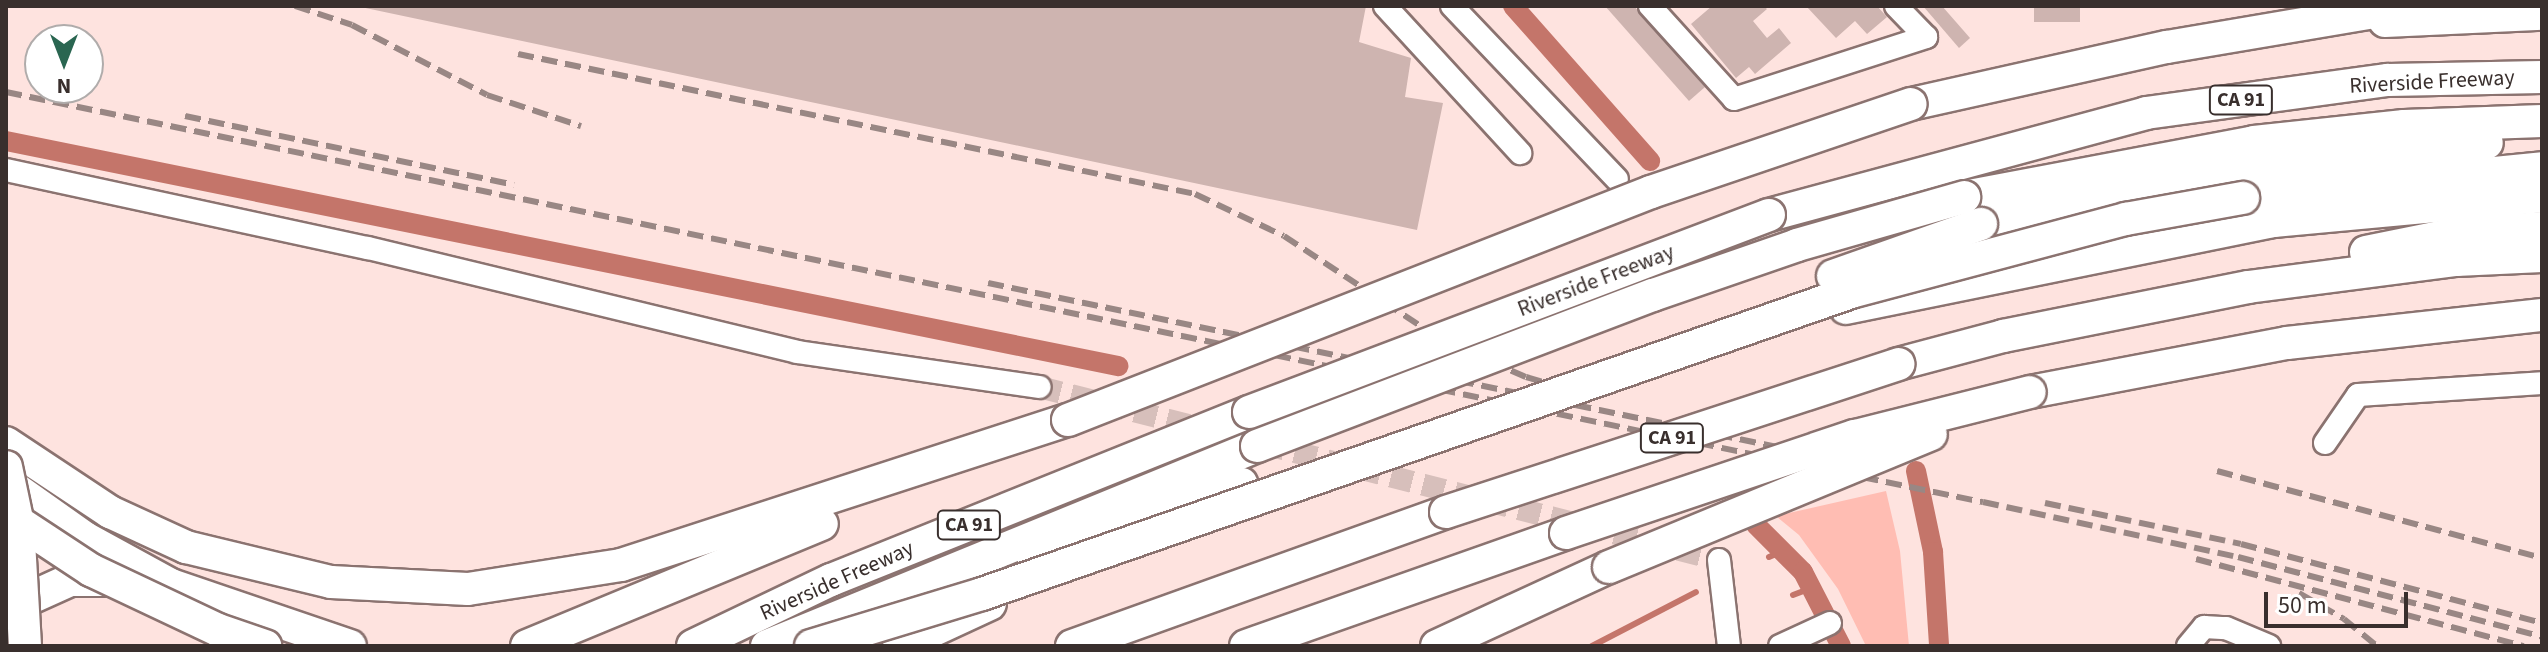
<!DOCTYPE html>
<style>
body{margin:0}
#map{position:relative;width:2548px;height:652px;overflow:hidden;background:#fee3df;font-family:"Source Sans 3",sans-serif}
div>[style]{position:absolute}
[style*='--x']{left:calc(var(--x)*1px);top:calc(var(--y)*1px);width:calc(var(--w)*1px);rotate:calc(var(--a)*1deg)}
.green>*{inset:0;background:#ffbdb3}
.stream>*{height:6px;margin:-3px;padding:0 3px;transform-origin:3px;border-radius:3px;background:#c4756a}
.canal>*{height:20px;margin:-10px;padding:0 10px;transform-origin:10px;border-radius:10px;background:#c4756a}
.building>*{inset:0;background:#ceb4b0;transform-origin:0 0}
.minor-tunnel>*{height:22px;margin-top:-11px;transform-origin:0;background:repeating-linear-gradient(90deg,#d7bfbb 0 22px,transparent 0 33px)}
.roads{filter:drop-shadow(2px 0 #8b7370) drop-shadow(-2px 0 #8b7370) drop-shadow(0 2px #8b7370) drop-shadow(0 -2px #8b7370)}
.minor>*{height:22px;margin:-11px;padding:0 11px;transform-origin:11px;border-radius:11px;background:#fff}
.highway>*{height:32px;margin:-16px;padding:0 16px;transform-origin:16px;border-radius:16px;background:#fff}
.rail>*{height:6px;margin-top:-3px;transform-origin:0;background:repeating-linear-gradient(90deg,#998784 0 16px,transparent 0 24px)}
.bridges{filter:drop-shadow(2px 0 #8b7370) drop-shadow(-2px 0 #8b7370) drop-shadow(0 2px #8b7370) drop-shadow(0 -2px #8b7370)}
.highway-bridge>*{height:32px;margin:-16px;padding:0 16px;transform-origin:16px;border-radius:16px;background:#fff}
span{translate:-50% -50%;white-space:nowrap;text-align:center;line-height:1.15;-webkit-text-stroke:6px #fff;paint-order:stroke}
.shield-label span{padding:2px 6px;background:#fff;border:2px solid;border-radius:6px;-webkit-text-stroke-width:0}
.shield-label{font-size:20px;color:#392f2d;font-weight:700}
.street-label{font-size:22px;color:#392f2d}
.frame{position:absolute;inset:0;border:8px solid #392f2d;pointer-events:none}
.north{position:absolute;left:24px;top:24px;width:80px;height:80px;box-sizing:border-box;background:#fff;border:2px solid #b0acab;border-radius:50%;rotate:180deg;font-size:22px;font-weight:700;line-height:32px;text-align:center;color:#392f2d}
.north::after{content:'';display:block;margin:auto;width:28px;height:36px;background:#2a6651;clip-path:polygon(50% 0,100% 100%,50% 72%,0 100%)}
.scale{position:absolute;left:2264px;top:592px;width:144px;height:36px;box-sizing:border-box;border:4px solid #392f2d;border-top:0;padding-left:10px;font-size:24px;line-height:28px;white-space:nowrap;color:#392f2d;-webkit-text-stroke:6px #fff;paint-order:stroke}
</style>
<div id="map">
<div class="green">
<div style="clip-path:polygon(1886px 491px,1900px 551px,1909px 646px,1866px 646px,1838px 589px,1799px 535px,1776px 516px)"></div>
</div>
<div class="stream">
<div style="--x:1769;--y:557;--w:15;--a:-23"></div>
<div style="--x:1793;--y:595;--w:19;--a:-21"></div>
<div style="--x:1592;--y:646;--w:117;--a:-27.4"></div>
</div>
<div class="canal">
<div style="--x:1513;--y:6;--w:207;--a:48.5"></div>
<div style="--x:6;--y:141;--w:1135;--a:11.44"></div>
<div style="--x:1916;--y:471;--w:83;--a:78.1"></div>
<div style="--x:1933;--y:552;--w:94;--a:86.3"></div>
<div style="--x:1756;--y:525;--w:66;--a:45"></div>
<div style="--x:1803;--y:572;--w:83;--a:62.8"></div>
</div>
<div class="building">
<div style="clip-path:polygon(356px 6px,1366px 6px,1359px 42px,1411px 58px,1405px 97px,1443px 103px,1417px 230px)"></div>
<div style="clip-path:polygon(1605px 6px,1634px 6px,1705px 87px,1689px 101px)"></div>
<div style="clip-path:polygon(1712px 6px,1764px 6px,1767px 9px,1753px 21px,1767px 38px,1779px 28px,1791px 43px,1755px 74px,1749px 67px,1736px 78px,1691px 24px)"></div>
<div style="clip-path:polygon(1806px 6px,1877px 6px,1887px 17px,1867px 34px,1855px 21px,1836px 38px)"></div>
<div style="clip-path:polygon(1923px 6px,1942px 6px,1970px 38px,1959px 48px)"></div>
<div style="left:2034px;top:6px;width:46px;height:16px"></div>
</div>
<div class="minor-tunnel">
<div style="--x:1039;--y:387;--w:702;--a:14.27"></div>
</div>
<div class="roads">
<div class="minor">
<div style="--x:1385;--y:6;--w:200;--a:47.4"></div>
<div style="--x:1452;--y:6;--w:239;--a:46.4"></div>
<div style="--x:1650;--y:6;--w:125;--a:47.9"></div>
<div style="--x:1734;--y:99;--w:202;--a:-17.9"></div>
<div style="--x:1926;--y:37;--w:43;--a:-134.1"></div>
<div style="--x:6;--y:170;--w:370;--a:12.2"></div>
<div style="--x:368;--y:248;--w:441;--a:13.6"></div>
<div style="--x:797;--y:352;--w:245;--a:8.2"></div>
<div style="--x:2325;--y:443;--w:58;--a:-55.5"></div>
<div style="--x:2358;--y:395;--w:184;--a:-3.7"></div>
<div style="--x:1719;--y:560;--w:87;--a:83.4"></div>
<div style="--x:1780;--y:646;--w:55;--a:-24.7"></div>
<div style="--x:2188;--y:646;--w:25;--a:-50"></div>
<div style="--x:2204;--y:627;--w:22;--a:3"></div>
<div style="--x:2226;--y:628;--w:47;--a:22.7"></div>
</div>
<div class="highway">
<div style="--x:2385;--y:21;--w:157;--a:-2.6"></div>
<div style="--x:1911;--y:104;--w:262;--a:-12.6"></div>
<div style="--x:2167;--y:47;--w:245;--a:-9.6"></div>
<div style="--x:1964;--y:197;--w:295;--a:-10.7"></div>
<div style="--x:2254;--y:142;--w:151;--a:-6.1"></div>
<div style="--x:2404;--y:126;--w:138;--a:-2.1"></div>
<div style="--x:2243;--y:198;--w:301;--a:-5.7"></div>
<div style="--x:1769;--y:215;--w:391;--a:-15.1"></div>
<div style="--x:2146;--y:113;--w:244;--a:-7.8"></div>
<div style="--x:2388;--y:80;--w:154;--a:-1.1"></div>
<div style="--x:1981;--y:224;--w:74;--a:-15.7"></div>
<div style="--x:2052;--y:204;--w:122;--a:-10.9"></div>
<div style="--x:2172;--y:181;--w:317;--a:-6.9"></div>
<div style="--x:2366;--y:252;--w:91;--a:-11.4"></div>
<div style="--x:2455;--y:234;--w:87;--a:-3.9"></div>
<div style="--x:1846;--y:308;--w:436;--a:-11.5"></div>
<div style="--x:2273;--y:221;--w:270;--a:-5.3"></div>
<div style="--x:1898;--y:364;--w:109;--a:-14.9"></div>
<div style="--x:2003;--y:336;--w:250;--a:-11.3"></div>
<div style="--x:2248;--y:287;--w:210;--a:-7.4"></div>
<div style="--x:2456;--y:260;--w:86;--a:-2.7"></div>
<div style="--x:2030;--y:392;--w:262;--a:-10.8"></div>
<div style="--x:2287;--y:343;--w:257;--a:-6.3"></div>
<div style="--x:6;--y:443;--w:125;--a:33.6"></div>
<div style="--x:110;--y:512;--w:84;--a:24.7"></div>
<div style="--x:186;--y:547;--w:149;--a:13.6"></div>
<div style="--x:331;--y:582;--w:137;--a:2.9"></div>
<div style="--x:468;--y:589;--w:155;--a:-8.9"></div>
<div style="--x:621;--y:565;--w:470;--a:-18"></div>
<div style="--x:6;--y:482;--w:97;--a:35.3"></div>
<div style="--x:85;--y:538;--w:98;--a:28.7"></div>
<div style="--x:171;--y:585;--w:189;--a:18.8"></div>
<div style="--x:1034;--y:560;--w:221;--a:-20.2"></div>
<div style="--x:6;--y:609;--w:70;--a:-24.4"></div>
<div style="--x:70;--y:580;--w:50;--a:0"></div>
<div style="--x:527;--y:646;--w:319;--a:-22.5"></div>
<div style="--x:693;--y:646;--w:153;--a:-25.6"></div>
<div style="--x:831;--y:580;--w:450;--a:-21.9"></div>
<div style="--x:767;--y:646;--w:529;--a:-22.2"></div>
<div style="--x:899;--y:646;--w:100;--a:-24.8"></div>
<div style="--x:1072;--y:646;--w:397;--a:-19.7"></div>
<div style="--x:1246;--y:646;--w:339;--a:-19.4"></div>
<div style="--x:1437;--y:646;--w:189;--a:-24.7"></div>
</div>
</div>
<div class="rail">
<div style="--x:295;--y:6;--w:60;--a:18.4"></div>
<div style="--x:352;--y:25;--w:152;--a:27.4"></div>
<div style="--x:487;--y:95;--w:99;--a:18.3"></div>
<div style="--x:518;--y:54;--w:691;--a:11.68"></div>
<div style="--x:1195;--y:194;--w:98;--a:25.3"></div>
<div style="--x:1284;--y:236;--w:193;--a:33.4"></div>
<div style="--x:1445;--y:342;--w:88;--a:23.4"></div>
<div style="--x:1526;--y:377;--w:60;--a:16.3"></div>
<div style="--x:6;--y:92;--w:2019;--a:11.72"></div>
<div style="--x:1983;--y:502;--w:261;--a:12.2"></div>
<div style="--x:2238;--y:557;--w:314;--a:14.7"></div>
<div style="--x:185;--y:116;--w:336;--a:11.8"></div>
<div style="--x:988;--y:283;--w:835;--a:11.74"></div>
<div style="--x:2217;--y:471;--w:336;--a:15"></div>
<div style="--x:2045;--y:503;--w:200;--a:11.8"></div>
<div style="--x:2241;--y:544;--w:311;--a:14.7"></div>
<div style="--x:2196;--y:559;--w:339;--a:14.9"></div>
<div style="--x:2299;--y:593;--w:52;--a:30"></div>
<div style="--x:2344;--y:619;--w:43;--a:39.3"></div>
</div>
<div class="bridges">
<div class="highway-bridge">
<div style="--x:1833;--y:276;--w:157;--a:-19.4"></div>
<div style="--x:1249;--y:412;--w:556;--a:-20.75"></div>
<div style="--x:1068;--y:420;--w:626;--a:-21.36"></div>
<div style="--x:1651;--y:192;--w:274;--a:-18.7"></div>
<div style="--x:1257;--y:446;--w:424;--a:-20.9"></div>
<div style="--x:1653;--y:295;--w:152;--a:-19.1"></div>
<div style="--x:1797;--y:245;--w:174;--a:-16"></div>
<div style="--x:6;--y:467;--w:58;--a:78.1"></div>
<div style="--x:18;--y:524;--w:122;--a:86.7"></div>
<div style="--x:1446;--y:512;--w:476;--a:-18.1"></div>
<div style="--x:6;--y:514;--w:102;--a:33.4"></div>
<div style="--x:91;--y:570;--w:140;--a:25.3"></div>
<div style="--x:218;--y:630;--w:50;--a:18.8"></div>
<div style="--x:1566;--y:533;--w:305;--a:-18.6"></div>
<div style="--x:1855;--y:436;--w:180;--a:-14.1"></div>
<div style="--x:1609;--y:567;--w:348;--a:-22.4"></div>
<div style="--x:811;--y:646;--w:179;--a:-16.9"></div>
<div style="--x:982;--y:594;--w:920;--a:-19.16"></div>
<div style="--x:1851;--y:292;--w:285;--a:-14.9"></div>
<div style="--x:2126;--y:219;--w:119;--a:-10.2"></div>
</div>
</div>
<div class="shield-label">
<span style="left:2241px;top:100px">CA 91</span>
<span style="left:1672px;top:438px">CA 91</span>
<span style="left:969px;top:525px">CA 91</span>
</div>
<div class="street-label">
<span style="left:2432px;top:82px;rotate:-3deg">Riverside Freeway</span>
<span style="left:1596px;top:281px;rotate:-21deg">Riverside Freeway</span>
<span style="left:837px;top:581px;rotate:-24deg">Riverside Freeway</span>
</div>
<div class="frame"></div>
<div class="north">N</div>
<div class="scale">50 m</div>
</div>
